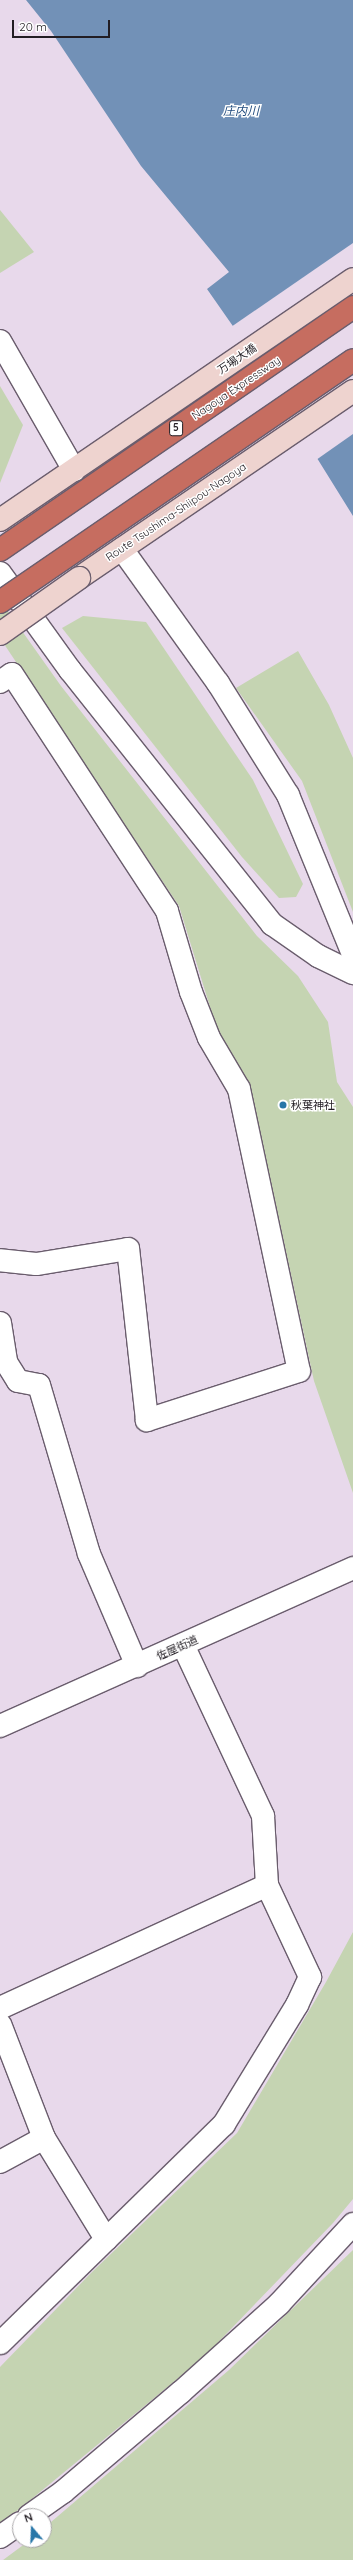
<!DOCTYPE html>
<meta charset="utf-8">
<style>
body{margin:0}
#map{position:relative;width:353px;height:2560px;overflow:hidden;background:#e8d9eb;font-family:Quicksand,"Noto Sans JP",sans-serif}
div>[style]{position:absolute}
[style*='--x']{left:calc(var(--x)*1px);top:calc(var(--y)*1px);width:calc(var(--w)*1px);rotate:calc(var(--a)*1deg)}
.green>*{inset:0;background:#c5d4b2}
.water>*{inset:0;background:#7291b7}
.pier>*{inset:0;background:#e8d9eb}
.roads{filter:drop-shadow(1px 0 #6a5d6d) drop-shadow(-1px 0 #6a5d6d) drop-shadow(0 1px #6a5d6d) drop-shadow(0 -1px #6a5d6d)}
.minor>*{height:22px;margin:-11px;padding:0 11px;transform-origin:11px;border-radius:11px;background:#fff}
.tertiary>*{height:22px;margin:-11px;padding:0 11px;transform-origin:11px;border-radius:11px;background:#fff}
.secondary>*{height:22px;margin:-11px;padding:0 11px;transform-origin:11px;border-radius:11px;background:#eed3cf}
.motorway>*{height:22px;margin:-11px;padding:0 11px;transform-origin:11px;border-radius:11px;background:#c66d60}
.bridges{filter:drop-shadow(1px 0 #6a5d6d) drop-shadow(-1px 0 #6a5d6d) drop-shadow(0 1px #6a5d6d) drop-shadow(0 -1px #6a5d6d)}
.secondary-bridge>*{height:22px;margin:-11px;padding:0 11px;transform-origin:11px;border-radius:11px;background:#eed3cf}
.motorway-bridge>*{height:22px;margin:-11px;padding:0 11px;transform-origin:11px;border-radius:11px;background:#c66d60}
.dots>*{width:11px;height:11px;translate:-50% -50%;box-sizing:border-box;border:2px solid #fff;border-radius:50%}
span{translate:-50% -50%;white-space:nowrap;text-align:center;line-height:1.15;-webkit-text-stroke:3px #fff;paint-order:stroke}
.shield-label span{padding:1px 3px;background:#fff;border:1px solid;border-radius:3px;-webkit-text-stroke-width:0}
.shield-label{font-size:10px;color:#221d23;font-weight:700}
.street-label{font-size:11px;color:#221d23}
.poi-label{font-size:11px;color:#221d23}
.left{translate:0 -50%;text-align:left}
.water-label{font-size:12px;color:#1f4a7d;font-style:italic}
.north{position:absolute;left:12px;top:2508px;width:40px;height:40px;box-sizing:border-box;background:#fff;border:1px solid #a7a5a7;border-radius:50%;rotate:341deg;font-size:11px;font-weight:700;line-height:16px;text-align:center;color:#221d23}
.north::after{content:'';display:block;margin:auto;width:14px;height:18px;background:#2776a8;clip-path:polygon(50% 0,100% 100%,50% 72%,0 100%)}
.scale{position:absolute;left:12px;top:20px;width:98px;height:18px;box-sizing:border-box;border:2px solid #221d23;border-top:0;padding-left:5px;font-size:12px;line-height:14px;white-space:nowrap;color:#221d23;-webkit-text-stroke:3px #fff;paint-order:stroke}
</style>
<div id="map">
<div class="green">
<div style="clip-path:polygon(0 210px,34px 252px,0 273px)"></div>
<div style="clip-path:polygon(0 386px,23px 425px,0 483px)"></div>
<div style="clip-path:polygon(0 600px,61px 686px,257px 936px,298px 976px,328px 1022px,337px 1082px,353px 1107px,353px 1493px,314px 1381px,250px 1085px,218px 1033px,179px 906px,0 638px)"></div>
<div style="clip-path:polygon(83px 616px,146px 622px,253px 780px,303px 884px,296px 897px,279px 898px,242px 857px,62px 628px)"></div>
<div style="clip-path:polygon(298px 651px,329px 705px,353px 758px,353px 912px,302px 781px,236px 688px)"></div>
<div style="clip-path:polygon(353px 1932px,353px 2199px,333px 2223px,204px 2357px,0 2525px,0 2367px,91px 2273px,237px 2133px,326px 1982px)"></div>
<div style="clip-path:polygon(353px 2250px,353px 2560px,3px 2560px,30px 2540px,44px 2540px,44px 2528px,229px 2370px)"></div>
</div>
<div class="water">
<div style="clip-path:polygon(26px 0,353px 0,353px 516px,251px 352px,207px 289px,229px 272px,141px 166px,51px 31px)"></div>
</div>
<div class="pier">
<div style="clip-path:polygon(353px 243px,353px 434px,316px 460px,231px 327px)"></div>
</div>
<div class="roads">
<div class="minor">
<div style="--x:0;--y:573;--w:120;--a:54.2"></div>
<div style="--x:70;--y:670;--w:325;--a:51.5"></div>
<div style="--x:272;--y:924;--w:56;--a:34.8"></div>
<div style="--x:318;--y:956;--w:39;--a:26"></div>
<div style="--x:0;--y:682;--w:14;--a:-34"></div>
<div style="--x:12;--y:674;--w:283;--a:56.8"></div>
<div style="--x:167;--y:911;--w:84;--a:73.5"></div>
<div style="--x:191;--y:992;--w:49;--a:68.6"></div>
<div style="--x:209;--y:1038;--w:59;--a:59.5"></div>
<div style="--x:239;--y:1089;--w:288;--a:78"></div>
<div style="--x:299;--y:1371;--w:160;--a:162.1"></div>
<div style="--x:147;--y:1420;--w:172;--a:-96.3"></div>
<div style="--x:128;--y:1249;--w:93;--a:170.7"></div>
<div style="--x:36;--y:1264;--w:36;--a:-174"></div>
<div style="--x:0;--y:1323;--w:39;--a:81"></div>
<div style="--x:6;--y:1362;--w:22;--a:58"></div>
<div style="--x:18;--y:1381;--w:21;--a:11"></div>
<div style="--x:39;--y:1385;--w:176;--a:73.5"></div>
<div style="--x:89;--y:1554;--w:122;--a:66.8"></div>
<div style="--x:183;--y:1645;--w:189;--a:64.9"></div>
<div style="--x:263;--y:1816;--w:69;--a:86.7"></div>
<div style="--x:0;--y:1726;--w:387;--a:-24.1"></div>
<div style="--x:0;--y:2008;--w:294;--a:-24.7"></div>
<div style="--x:267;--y:1885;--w:102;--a:64.9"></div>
<div style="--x:310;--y:1977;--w:31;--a:115"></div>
<div style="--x:297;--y:2005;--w:140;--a:121.5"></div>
<div style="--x:224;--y:2124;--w:313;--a:135.6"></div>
<div style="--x:0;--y:2024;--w:122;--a:68.9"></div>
<div style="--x:44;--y:2138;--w:50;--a:151.4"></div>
<div style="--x:44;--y:2138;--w:119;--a:58.5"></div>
</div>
<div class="tertiary">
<div style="--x:0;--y:341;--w:149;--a:60.2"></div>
<div style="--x:122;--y:549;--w:165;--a:54.4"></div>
<div style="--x:218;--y:683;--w:132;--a:58"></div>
<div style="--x:288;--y:795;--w:172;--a:67.8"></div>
<div style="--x:29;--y:2516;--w:42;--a:-35.2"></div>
<div style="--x:63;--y:2492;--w:155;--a:-40.3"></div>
<div style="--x:181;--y:2392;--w:132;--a:-41.9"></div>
<div style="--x:279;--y:2304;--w:109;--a:-47.2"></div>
<div style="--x:0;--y:2537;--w:24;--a:-35"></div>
</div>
<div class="secondary">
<div style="--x:0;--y:520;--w:427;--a:-34.3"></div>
<div style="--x:79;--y:578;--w:332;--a:-34.3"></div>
</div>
<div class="motorway">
<div style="--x:0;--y:550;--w:429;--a:-34.5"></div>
</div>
</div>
<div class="bridges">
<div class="secondary-bridge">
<div style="--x:0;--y:634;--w:97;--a:-35.3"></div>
</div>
<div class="motorway-bridge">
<div style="--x:0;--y:602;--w:428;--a:-34.4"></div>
</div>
</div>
<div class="dots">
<div style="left:283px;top:1105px;background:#2776a8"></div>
</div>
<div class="shield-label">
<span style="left:176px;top:428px">5</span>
</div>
<div class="street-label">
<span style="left:237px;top:359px;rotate:-34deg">万場大橋</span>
<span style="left:236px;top:388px;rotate:-34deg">Nagoya Expressway</span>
<span style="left:176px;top:512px;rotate:-34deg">Route Tsushima-Shiipou-Nagoya</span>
<span style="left:177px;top:1648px;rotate:-24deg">佐屋街道</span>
</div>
<div class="poi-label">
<span class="left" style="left:291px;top:1105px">秋葉神社</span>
</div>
<div class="water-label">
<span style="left:241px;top:111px">庄内川</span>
</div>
<div class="north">N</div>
<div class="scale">20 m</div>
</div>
